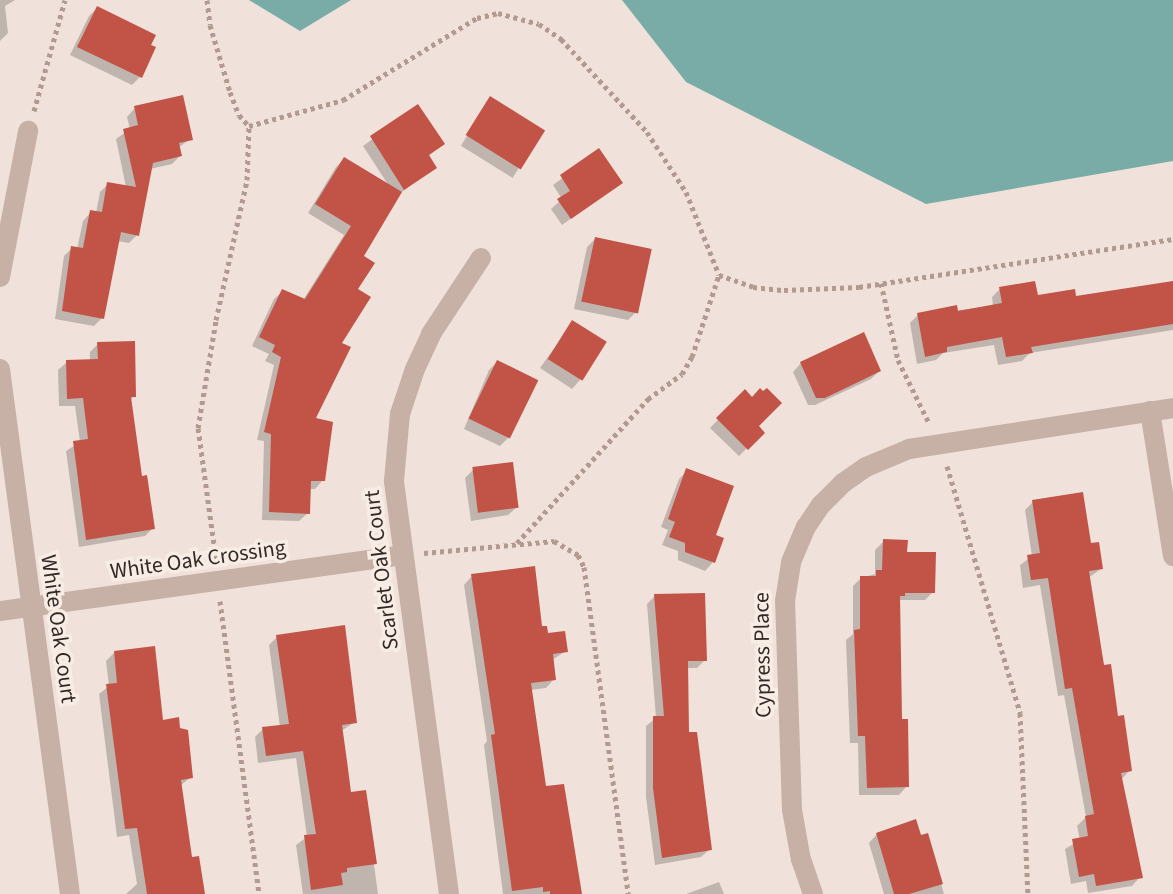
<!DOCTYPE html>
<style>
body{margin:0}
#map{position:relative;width:1173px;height:894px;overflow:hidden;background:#f0e2da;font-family:"Source Sans 3",sans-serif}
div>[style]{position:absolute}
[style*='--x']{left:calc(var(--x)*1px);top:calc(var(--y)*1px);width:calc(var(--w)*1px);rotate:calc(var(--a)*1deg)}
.water>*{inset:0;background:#7aaca7}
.shadow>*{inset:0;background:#0003;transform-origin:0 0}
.building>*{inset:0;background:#c15347;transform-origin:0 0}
.path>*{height:5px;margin-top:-2.5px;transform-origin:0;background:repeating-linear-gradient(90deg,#b39a90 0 4px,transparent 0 8px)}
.minor>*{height:20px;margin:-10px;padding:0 10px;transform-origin:10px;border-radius:10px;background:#c7b1a6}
span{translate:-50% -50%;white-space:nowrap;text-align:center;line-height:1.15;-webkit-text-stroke:7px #f8ede5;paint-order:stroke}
.street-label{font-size:22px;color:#342927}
</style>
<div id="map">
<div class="water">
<div style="clip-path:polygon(249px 0,351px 0,300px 31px)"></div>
<div style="clip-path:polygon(622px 0,1173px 0,1173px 161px,926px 204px,686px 82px)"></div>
</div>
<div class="shadow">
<div style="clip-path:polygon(0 0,15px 0,5px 6px,8px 33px,0 41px)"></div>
<div style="clip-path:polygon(97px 8px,140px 77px,132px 85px,70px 55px,89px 16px)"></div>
<div style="left:490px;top:99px;width:61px;height:55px;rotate:32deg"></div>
<div style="clip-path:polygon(417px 106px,442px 144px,428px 156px,435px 167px,398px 195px,361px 257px,356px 290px,313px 420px,323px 480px,315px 489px,308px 489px,308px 513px,299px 521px,262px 520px,264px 441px,257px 440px,274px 365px,265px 361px,269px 354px,252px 346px,274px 299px,283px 291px,303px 300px,344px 235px,308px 213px,336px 167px,344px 159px,389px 186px,363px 146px)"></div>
<div style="clip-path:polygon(135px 108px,190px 139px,178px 148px,180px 156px,172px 164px,150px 169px,137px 235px,129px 243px,117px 241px,102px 318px,94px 326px,55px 319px,64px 256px,72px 248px,77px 249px,83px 221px,91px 212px,96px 213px,100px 192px,108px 184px,126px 187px,116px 139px,130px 129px,127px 117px)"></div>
<div style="clip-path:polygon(599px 151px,620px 183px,562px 225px,551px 209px,562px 199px,553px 185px)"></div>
<div style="clip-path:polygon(595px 239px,636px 312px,628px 320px,574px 309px,587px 247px)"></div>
<div style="clip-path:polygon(1173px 283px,1173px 330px,1030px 353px,1022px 361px,998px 365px,994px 345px,943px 353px,936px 360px,917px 364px,910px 323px,918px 315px,993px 306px,992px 297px,1000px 289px,1036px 297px,1074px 298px)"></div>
<div style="clip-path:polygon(572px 323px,580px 380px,572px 389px,540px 368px)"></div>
<div style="clip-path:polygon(98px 344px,134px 396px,130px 401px,140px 478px,153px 528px,145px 536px,79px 547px,66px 451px,80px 442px,75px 406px,59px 406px,58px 370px,67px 362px,90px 361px,90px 352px)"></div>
<div style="clip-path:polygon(497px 362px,508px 438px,500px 446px,464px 429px,489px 370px)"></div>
<div style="clip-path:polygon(801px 363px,879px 371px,871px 379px,815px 405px,808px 405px,793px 372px)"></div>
<div style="clip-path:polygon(745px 392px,756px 426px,762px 433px,739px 456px,710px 428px)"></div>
<div style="clip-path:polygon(473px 470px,517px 507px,508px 515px,471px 521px,465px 478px)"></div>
<div style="clip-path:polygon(687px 471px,714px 536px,722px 539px,713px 562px,705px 571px,678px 560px,678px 551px,662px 545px,668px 530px,661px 527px,679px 479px)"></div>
<div style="clip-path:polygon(1033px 502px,1090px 546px,1101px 569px,1088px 578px,1102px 667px,1130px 770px,1121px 780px,1140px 877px,1132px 886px,1088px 893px,1086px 881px,1071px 884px,1065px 849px,1080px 840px,1077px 826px,1086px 817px,1064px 695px,1058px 696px,1040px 585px,1023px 588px,1020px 565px,1032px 556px,1025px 510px)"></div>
<div style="clip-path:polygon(884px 541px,905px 554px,933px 592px,925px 600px,898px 600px,901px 721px,907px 786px,899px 795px,859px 795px,858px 743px,850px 743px,846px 640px,853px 634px,853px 586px,861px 578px,875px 574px,875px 550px)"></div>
<div style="clip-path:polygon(472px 576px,566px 651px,552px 660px,554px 679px,546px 688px,530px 690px,544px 788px,579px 894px,503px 894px,484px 745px,487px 741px,464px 585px)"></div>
<div style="clip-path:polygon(655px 596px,705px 660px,697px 668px,686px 668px,687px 734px,710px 849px,701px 857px,655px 865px,646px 797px,646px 726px,656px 718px,647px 604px)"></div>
<div style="clip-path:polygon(277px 637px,355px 722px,341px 731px,350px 794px,364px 792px,378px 894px,303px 894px,296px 845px,307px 837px,296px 758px,258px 763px,255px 737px,263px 729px,280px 727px,269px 645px)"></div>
<div style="clip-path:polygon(114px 653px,162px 722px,191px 777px,180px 786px,191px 859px,202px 894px,126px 894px,137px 884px,129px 835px,117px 837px,99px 694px,109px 686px,106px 661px)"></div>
<div style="clip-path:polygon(877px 834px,927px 835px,944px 894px,884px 894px,869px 843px)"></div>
<div style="clip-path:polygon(719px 882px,724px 894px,686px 894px)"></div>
</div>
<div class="building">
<div style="clip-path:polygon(97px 6px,156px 35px,151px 45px,156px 47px,142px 78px,77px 47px)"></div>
<div style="clip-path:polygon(183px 95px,193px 140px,179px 143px,182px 156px,153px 163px,139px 236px,121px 232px,104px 319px,62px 311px,71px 246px,83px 248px,90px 210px,102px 212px,107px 182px,136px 187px,123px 129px,138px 125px,134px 106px)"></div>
<div style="left:490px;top:96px;width:65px;height:46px;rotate:32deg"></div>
<div style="clip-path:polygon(418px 104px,445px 144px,429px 155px,437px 168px,404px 190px,370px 136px)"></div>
<div style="clip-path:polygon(599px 148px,623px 183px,571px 219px,557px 199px,570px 191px,560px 175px)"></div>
<div style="clip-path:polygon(344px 157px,402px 192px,364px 256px,375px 263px,358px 289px,371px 297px,342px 343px,351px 347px,316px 418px,333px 422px,325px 481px,311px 481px,310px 514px,269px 512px,271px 434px,264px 432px,281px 357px,272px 352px,275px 345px,259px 337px,282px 289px,305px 299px,351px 226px,315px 204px)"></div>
<div style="left:595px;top:237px;width:58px;height:66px;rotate:12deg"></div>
<div style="clip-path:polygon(1035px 281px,1038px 295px,1075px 289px,1076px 296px,1173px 281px,1173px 324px,1031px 347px,1033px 353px,1006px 357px,1002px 337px,947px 347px,947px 352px,925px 357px,917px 313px,957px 305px,958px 311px,1002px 303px,999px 287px)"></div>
<div style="left:572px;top:320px;width:41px;height:46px;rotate:32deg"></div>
<div style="clip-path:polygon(864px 332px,881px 371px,825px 398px,816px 398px,800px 362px)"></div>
<div style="clip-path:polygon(135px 341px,136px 397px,131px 397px,142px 476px,147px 475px,155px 529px,86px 540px,73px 441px,88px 439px,83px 398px,67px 399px,66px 360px,98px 359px,97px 342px)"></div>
<div style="left:497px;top:360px;width:46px;height:65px;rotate:26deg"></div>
<div style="clip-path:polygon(760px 388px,763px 391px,767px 388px,782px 403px,759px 426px,765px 433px,748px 450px,716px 418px,745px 389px,752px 397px)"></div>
<div style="left:513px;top:462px;width:46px;height:41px;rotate:83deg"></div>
<div style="clip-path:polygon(686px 468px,734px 486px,716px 535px,724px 538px,715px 563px,685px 552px,685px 543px,669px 537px,675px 522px,668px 519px)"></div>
<div style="clip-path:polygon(1083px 492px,1091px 543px,1099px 542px,1103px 569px,1089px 571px,1104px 665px,1111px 664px,1118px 716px,1124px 715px,1132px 771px,1121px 773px,1143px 878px,1096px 886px,1094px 874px,1079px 877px,1072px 839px,1088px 836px,1085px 816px,1094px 814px,1072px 688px,1065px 689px,1048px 578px,1031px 580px,1027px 555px,1040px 553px,1032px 500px)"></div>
<div style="clip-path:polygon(883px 539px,908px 540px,907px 552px,936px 552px,935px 593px,905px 593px,905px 596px,900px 596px,902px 719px,908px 719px,909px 787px,867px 788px,865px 736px,858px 736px,854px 630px,860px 629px,860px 576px,876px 576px,876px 570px,882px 570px)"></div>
<div style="clip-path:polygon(535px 566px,542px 626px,547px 626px,548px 633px,565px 631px,568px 652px,553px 654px,556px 680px,531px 683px,546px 786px,564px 784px,582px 894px,550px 894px,550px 891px,543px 892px,543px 887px,512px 891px,491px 735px,495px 734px,471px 574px)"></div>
<div style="clip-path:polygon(705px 593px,707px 661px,688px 661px,689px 732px,697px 732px,712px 850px,662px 858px,653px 788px,653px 716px,664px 716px,654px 594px)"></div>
<div style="clip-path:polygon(345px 625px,357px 723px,342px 725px,347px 761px,351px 792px,366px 790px,377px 864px,347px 868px,347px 872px,341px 873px,343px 885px,311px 890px,304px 835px,316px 834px,303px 751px,266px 756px,262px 727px,289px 724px,276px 635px)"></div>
<div style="clip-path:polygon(155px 646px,163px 720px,179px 717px,180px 728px,188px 730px,193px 778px,181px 780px,192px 857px,199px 856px,205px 894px,147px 894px,137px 828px,125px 829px,106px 684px,117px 683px,114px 651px)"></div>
<div style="clip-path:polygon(916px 819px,921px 835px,928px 833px,943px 884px,909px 894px,894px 894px,876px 833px)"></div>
</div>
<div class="path">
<div style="--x:207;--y:0;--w:25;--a:83"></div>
<div style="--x:210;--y:25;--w:70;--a:73.4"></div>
<div style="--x:230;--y:92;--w:25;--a:69"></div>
<div style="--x:239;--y:115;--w:15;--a:48"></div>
<div style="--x:249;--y:126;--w:98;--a:-15.5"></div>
<div style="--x:343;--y:100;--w:157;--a:-31.5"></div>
<div style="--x:477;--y:18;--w:22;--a:-13"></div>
<div style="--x:498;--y:13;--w:42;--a:15"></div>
<div style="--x:539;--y:24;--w:27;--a:34"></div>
<div style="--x:561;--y:39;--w:127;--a:47.2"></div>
<div style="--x:647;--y:132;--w:72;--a:57"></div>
<div style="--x:686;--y:192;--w:89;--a:68.3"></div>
<div style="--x:719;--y:275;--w:36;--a:19"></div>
<div style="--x:753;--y:287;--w:31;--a:6"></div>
<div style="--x:784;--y:290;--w:75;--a:-2.3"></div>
<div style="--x:859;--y:287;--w:318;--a:-8.7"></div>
<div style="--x:34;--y:111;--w:115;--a:-74.4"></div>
<div style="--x:881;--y:283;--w:79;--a:77.6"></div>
<div style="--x:898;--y:360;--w:70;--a:63.8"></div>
<div style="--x:947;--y:466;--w:258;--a:73.5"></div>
<div style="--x:1020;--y:713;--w:181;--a:87.5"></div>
<div style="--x:517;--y:543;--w:195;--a:-47.7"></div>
<div style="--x:648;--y:399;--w:42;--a:-36.3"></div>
<div style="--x:682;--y:374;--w:20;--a:-60"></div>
<div style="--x:692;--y:357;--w:86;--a:-71.8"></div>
<div style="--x:424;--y:553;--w:131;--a:-5.3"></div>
<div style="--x:554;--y:541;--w:28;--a:30"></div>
<div style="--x:578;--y:555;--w:13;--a:63"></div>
<div style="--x:584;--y:567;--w:330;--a:82.3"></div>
<div style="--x:216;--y:559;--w:132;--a:-97.8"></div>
<div style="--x:198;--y:428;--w:109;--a:-80.5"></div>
<div style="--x:216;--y:320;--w:143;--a:-77.5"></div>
<div style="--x:247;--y:180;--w:54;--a:-87.9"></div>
<div style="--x:220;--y:601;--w:296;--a:82.4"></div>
</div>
<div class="minor">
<div style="--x:0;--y:277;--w:149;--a:-79.1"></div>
<div style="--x:0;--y:369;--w:530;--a:82.41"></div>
<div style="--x:1150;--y:411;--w:147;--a:81"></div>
<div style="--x:0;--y:611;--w:407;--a:-7.9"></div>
<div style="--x:449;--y:894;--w:417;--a:-97.6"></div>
<div style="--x:394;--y:481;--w:67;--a:-84.9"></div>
<div style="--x:400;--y:414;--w:47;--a:-71.6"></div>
<div style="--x:415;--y:369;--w:38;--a:-65"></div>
<div style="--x:431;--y:334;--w:91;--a:-56.7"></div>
<div style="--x:813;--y:894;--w:36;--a:-109"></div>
<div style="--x:801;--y:860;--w:51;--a:-100.2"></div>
<div style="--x:792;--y:810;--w:209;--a:-91.9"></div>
<div style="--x:785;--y:601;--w:39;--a:-81"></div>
<div style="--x:791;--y:562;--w:38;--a:-67"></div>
<div style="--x:806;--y:527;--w:27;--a:-56"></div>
<div style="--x:821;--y:505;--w:31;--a:-45"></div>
<div style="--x:843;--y:483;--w:28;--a:-35"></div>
<div style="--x:866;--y:467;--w:47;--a:-22.7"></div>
<div style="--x:909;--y:449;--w:267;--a:-8.8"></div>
</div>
<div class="street-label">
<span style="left:198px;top:560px;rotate:-8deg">White Oak Crossing</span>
<span style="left:382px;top:570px;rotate:-97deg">Scarlet Oak Court</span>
<span style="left:58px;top:629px;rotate:82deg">White Oak Court</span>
<span style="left:763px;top:655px;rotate:-91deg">Cypress Place</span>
</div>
</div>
